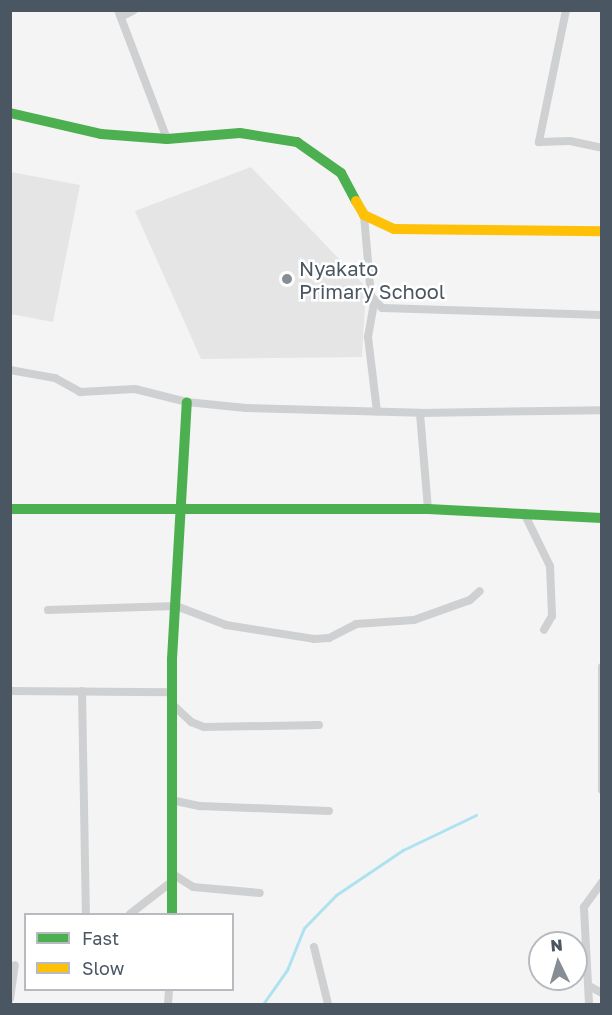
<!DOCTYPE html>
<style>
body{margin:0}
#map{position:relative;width:612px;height:1015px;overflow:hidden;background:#f4f4f4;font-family:"Golos Text",sans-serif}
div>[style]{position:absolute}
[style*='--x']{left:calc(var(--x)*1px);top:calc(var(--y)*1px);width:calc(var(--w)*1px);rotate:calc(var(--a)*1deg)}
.education>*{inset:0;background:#e6e5e6}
.stream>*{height:3px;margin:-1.5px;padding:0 1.5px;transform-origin:1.5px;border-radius:1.5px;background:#aee2f0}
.street>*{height:8px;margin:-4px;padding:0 4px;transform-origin:4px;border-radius:4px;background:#ced0d2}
.fast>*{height:10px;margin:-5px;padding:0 5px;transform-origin:5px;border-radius:5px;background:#4caf50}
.slow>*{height:10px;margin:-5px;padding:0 5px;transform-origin:5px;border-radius:5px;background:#ffc107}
.dots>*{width:16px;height:16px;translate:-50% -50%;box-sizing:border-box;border:3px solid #fff;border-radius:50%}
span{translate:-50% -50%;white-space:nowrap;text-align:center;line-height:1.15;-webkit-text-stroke:5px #fff;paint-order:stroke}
.poi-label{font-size:20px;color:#4a5661}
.left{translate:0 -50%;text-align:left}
.frame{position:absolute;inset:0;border:12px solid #4a5661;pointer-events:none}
.legend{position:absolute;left:24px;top:913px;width:210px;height:78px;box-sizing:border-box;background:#fff;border:2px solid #b7bbc0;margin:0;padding:8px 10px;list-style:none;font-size:18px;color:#4a5661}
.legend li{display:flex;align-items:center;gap:12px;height:30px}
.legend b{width:30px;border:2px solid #b7bbc0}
.north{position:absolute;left:528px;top:931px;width:60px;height:60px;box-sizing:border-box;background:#fff;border:2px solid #b7bbc0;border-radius:50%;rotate:355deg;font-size:16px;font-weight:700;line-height:24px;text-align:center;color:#4a5661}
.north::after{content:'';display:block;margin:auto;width:21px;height:27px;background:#868d94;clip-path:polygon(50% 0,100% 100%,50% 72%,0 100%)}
</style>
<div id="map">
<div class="education">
<div style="clip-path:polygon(251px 167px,366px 287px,362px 357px,201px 359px,135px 211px)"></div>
<div style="clip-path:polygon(11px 172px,80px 185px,53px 322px,11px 314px)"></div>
</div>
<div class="stream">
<div style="--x:263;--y:1004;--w:42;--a:-54.8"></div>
<div style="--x:287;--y:970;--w:45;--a:-68"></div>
<div style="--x:304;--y:928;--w:46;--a:-45.9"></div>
<div style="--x:336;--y:895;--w:81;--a:-33.9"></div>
<div style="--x:403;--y:850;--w:81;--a:-25.6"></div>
</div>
<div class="street">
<div style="--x:118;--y:10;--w:138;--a:69.2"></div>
<div style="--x:566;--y:10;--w:135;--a:101.6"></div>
<div style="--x:539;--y:142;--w:31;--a:-2"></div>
<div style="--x:570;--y:141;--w:33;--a:12"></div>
<div style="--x:121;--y:17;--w:15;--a:-28"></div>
<div style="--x:364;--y:215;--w:81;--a:85.1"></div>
<div style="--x:371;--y:296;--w:16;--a:47"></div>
<div style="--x:382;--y:308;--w:220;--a:1.8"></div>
<div style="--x:374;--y:303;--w:35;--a:100"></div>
<div style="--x:368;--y:337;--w:75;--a:83.1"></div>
<div style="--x:10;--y:370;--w:46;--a:10.1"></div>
<div style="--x:55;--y:378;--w:29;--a:29"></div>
<div style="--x:80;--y:392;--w:55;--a:-3.1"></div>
<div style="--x:135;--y:389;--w:54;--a:14"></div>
<div style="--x:187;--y:402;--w:59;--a:5.8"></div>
<div style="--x:246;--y:408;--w:174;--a:1.6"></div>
<div style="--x:428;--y:509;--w:96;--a:-94.8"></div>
<div style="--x:420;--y:413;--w:182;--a:-0.9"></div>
<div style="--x:524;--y:513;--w:59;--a:63.9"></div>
<div style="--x:550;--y:566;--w:50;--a:87.7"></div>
<div style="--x:552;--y:616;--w:16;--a:120"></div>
<div style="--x:48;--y:610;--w:128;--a:-1.8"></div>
<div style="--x:176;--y:606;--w:53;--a:20.8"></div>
<div style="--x:226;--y:625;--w:89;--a:9"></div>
<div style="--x:314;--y:639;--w:15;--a:-4"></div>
<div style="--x:329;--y:638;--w:30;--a:-27"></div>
<div style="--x:356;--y:624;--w:58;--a:-3.9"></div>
<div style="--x:414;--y:620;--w:59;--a:-19.7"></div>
<div style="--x:470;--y:600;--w:13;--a:-42"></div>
<div style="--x:602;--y:667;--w:123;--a:90"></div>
<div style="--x:10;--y:691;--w:162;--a:0.4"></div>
<div style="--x:82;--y:691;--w:223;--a:89"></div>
<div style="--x:173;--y:705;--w:25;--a:43"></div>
<div style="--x:191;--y:722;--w:14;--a:21"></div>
<div style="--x:204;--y:727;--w:115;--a:-1"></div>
<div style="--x:171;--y:800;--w:30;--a:12"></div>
<div style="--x:200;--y:806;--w:129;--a:2.2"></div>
<div style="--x:171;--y:873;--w:26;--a:32"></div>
<div style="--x:193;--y:887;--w:67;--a:5.1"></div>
<div style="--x:130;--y:914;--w:51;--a:-37.8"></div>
<div style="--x:314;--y:947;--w:59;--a:76.2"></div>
<div style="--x:591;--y:987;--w:13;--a:29"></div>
<div style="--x:10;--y:999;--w:34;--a:-82"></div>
<div style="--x:168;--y:1004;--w:14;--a:-86"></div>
<div style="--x:589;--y:1004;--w:97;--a:-93"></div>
<div style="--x:584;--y:907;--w:31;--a:-54"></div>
</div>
<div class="fast">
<div style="--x:10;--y:113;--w:93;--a:13"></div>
<div style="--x:101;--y:134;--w:66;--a:4.3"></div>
<div style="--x:167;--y:139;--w:73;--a:-4.7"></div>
<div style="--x:240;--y:133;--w:58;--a:9"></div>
<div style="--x:297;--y:142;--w:54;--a:35.2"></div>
<div style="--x:341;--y:173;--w:32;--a:62"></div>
<div style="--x:10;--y:509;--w:418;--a:0"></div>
<div style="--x:428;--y:509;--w:174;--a:3"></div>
<div style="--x:172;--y:914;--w:255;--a:-90"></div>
<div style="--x:172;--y:659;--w:257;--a:-86.7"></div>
</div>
<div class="slow">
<div style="--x:356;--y:201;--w:16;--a:60"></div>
<div style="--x:364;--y:215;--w:33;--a:25"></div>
<div style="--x:394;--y:229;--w:208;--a:0.6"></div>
</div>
<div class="dots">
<div style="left:287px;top:279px;background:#868d94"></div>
</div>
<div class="poi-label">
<span class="left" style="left:299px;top:280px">Nyakato<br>Primary School</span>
</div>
<div class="frame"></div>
<ul class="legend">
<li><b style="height:8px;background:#4caf50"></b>Fast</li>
<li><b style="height:8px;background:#ffc107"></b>Slow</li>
</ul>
<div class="north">N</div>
</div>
